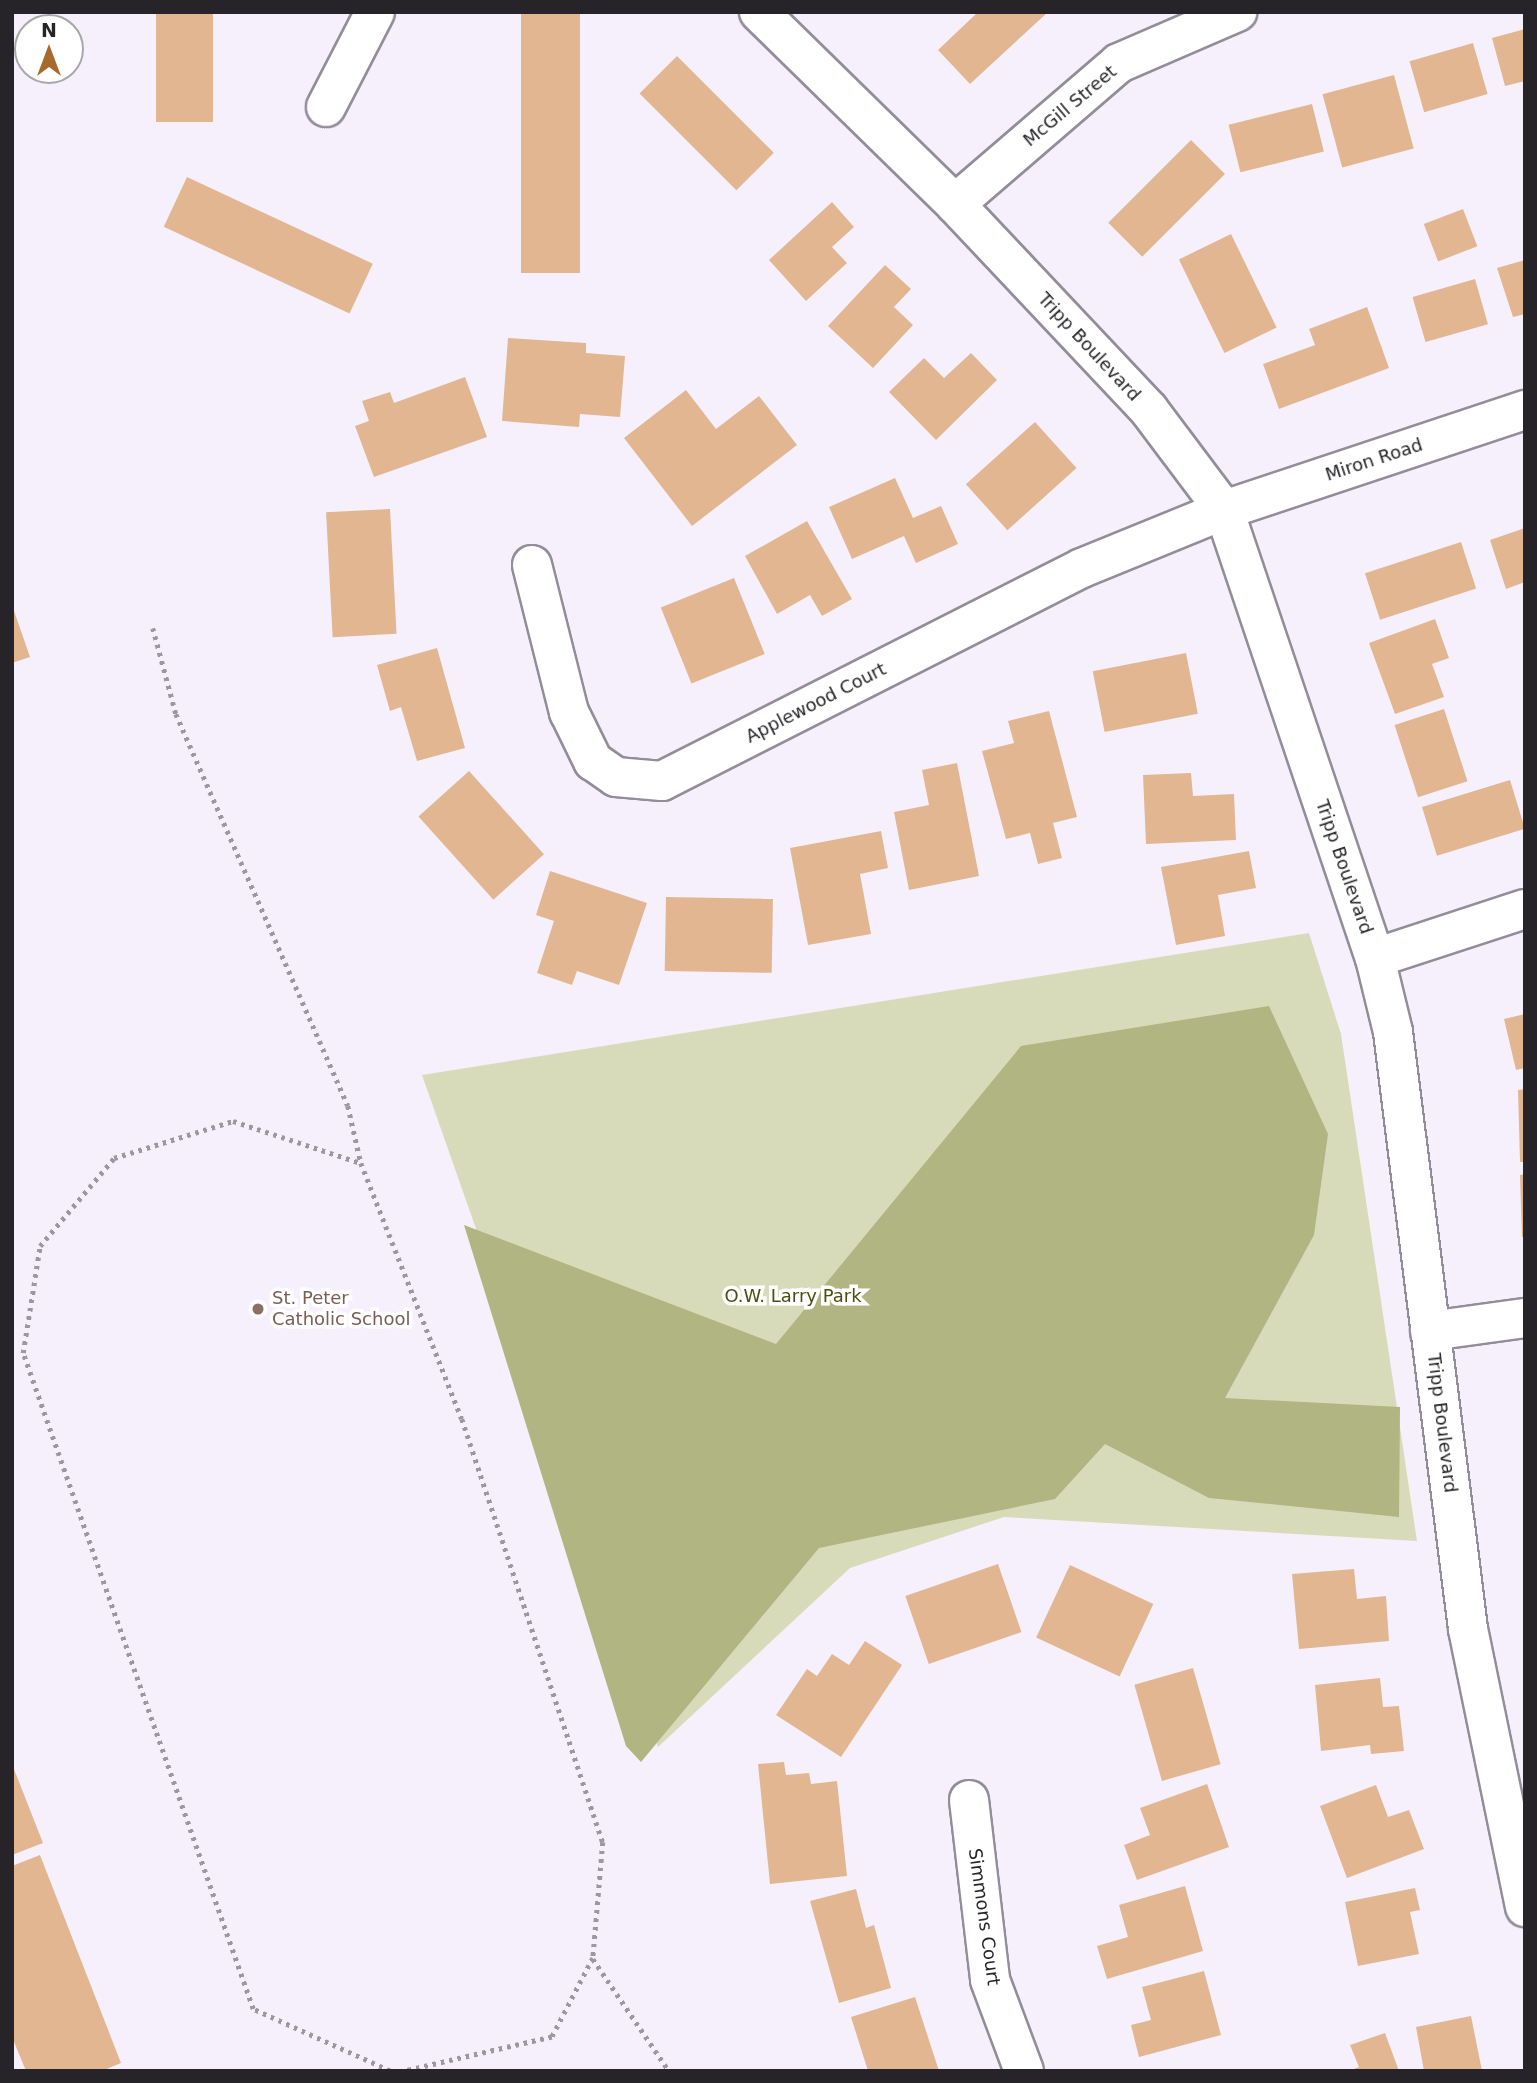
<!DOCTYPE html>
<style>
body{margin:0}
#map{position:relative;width:1537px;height:2083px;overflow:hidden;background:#f6f0fd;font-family:"DejaVu Sans",sans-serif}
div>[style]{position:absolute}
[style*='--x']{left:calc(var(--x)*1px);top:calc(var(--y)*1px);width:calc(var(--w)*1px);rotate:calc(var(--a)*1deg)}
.green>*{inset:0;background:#d8dbba}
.forest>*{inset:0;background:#b1b581}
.building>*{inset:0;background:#e2b691;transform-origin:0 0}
.path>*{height:4.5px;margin-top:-2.25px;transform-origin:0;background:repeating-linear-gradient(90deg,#9c98a1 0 3.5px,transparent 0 8.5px)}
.roads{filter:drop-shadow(2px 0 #938d99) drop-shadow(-2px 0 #938d99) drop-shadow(0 2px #938d99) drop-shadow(0 -2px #938d99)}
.minor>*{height:38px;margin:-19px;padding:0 19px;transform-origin:19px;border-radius:19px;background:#fff}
.dots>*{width:19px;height:19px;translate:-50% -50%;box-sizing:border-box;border:4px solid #fff;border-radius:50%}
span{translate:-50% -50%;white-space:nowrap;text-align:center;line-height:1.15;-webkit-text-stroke:7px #fff;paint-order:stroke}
.street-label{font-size:18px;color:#262428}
.park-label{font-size:18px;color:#4c4e10}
.education-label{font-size:18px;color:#785e54}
.left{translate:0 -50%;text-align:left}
.frame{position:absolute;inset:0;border:14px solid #262428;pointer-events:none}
.north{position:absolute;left:14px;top:14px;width:70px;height:70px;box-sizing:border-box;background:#fff;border:2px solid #a8a7a9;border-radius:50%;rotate:0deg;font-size:19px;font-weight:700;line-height:28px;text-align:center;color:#262428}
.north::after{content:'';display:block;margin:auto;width:24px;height:32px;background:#a7692e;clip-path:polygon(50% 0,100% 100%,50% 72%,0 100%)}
</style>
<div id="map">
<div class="green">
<div style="clip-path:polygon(1309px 933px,1341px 1034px,1417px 1541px,1004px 1517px,850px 1568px,658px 1747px,422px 1075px)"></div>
</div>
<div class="forest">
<div style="clip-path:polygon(1269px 1006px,1328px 1134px,1314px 1235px,1225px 1398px,1400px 1407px,1399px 1517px,1209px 1498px,1105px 1444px,1055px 1499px,819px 1548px,641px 1762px,626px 1746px,464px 1225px,776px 1344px,1021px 1046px)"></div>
</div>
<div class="building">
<div style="left:156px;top:12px;width:57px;height:110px"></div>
<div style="left:521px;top:12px;width:59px;height:261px"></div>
<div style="clip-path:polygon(978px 12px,1048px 12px,970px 84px,938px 50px)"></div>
<div style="clip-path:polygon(1525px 29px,1525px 81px,1505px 86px,1492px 38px)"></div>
<div style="left:1473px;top:43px;width:53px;height:66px;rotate:74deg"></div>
<div style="left:677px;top:56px;width:137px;height:53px;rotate:45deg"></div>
<div style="left:1394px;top:75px;width:76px;height:74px;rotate:75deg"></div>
<div style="left:1312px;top:104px;width:49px;height:86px;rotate:76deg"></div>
<div style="left:1191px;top:140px;width:48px;height:117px;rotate:45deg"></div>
<div style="left:187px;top:177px;width:205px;height:55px;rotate:25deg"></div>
<div style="clip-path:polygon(832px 202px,854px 227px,832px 247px,847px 263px,806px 301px,769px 260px)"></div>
<div style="left:1463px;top:209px;width:40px;height:42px;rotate:69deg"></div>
<div style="left:1231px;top:234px;width:104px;height:58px;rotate:64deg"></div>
<div style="clip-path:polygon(1525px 260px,1525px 314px,1513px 317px,1497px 268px)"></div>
<div style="clip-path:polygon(885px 265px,911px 289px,894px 307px,913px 325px,873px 368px,828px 326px)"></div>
<div style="left:1475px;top:279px;width:47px;height:65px;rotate:74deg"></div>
<div style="clip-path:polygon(1367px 307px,1389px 368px,1279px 409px,1263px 364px,1315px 345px,1309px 329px)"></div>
<div style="clip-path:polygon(508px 338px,586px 343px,586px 353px,625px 356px,620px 417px,580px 414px,579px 427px,502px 421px)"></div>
<div style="clip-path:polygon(971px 353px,997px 380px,936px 440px,889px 392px,924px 358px,944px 378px)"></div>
<div style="clip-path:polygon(465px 377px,487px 437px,374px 477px,355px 426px,369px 421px,362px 401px,390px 392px,394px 403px)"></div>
<div style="clip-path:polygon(686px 390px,716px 429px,759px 396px,797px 445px,692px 526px,624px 438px)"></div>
<div style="left:1035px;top:422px;width:62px;height:93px;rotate:48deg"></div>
<div style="clip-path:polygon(895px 478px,913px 518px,941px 506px,958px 544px,916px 563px,904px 536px,852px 559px,829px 507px)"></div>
<div style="left:390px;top:509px;width:125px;height:64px;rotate:87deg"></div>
<div style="clip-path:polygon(807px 521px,852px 599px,822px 616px,810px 595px,777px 614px,745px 556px)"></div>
<div style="clip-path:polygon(1525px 528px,1525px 582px,1506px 589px,1490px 540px)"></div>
<div style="left:1461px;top:542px;width:49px;height:101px;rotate:72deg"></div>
<div style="left:734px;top:578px;width:82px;height:79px;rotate:68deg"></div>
<div style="clip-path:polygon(12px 605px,30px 657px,12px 663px)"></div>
<div style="clip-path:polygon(1435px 619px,1449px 658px,1432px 664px,1444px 697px,1395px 714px,1369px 643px)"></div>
<div style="clip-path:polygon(437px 648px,465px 748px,417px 761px,401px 707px,390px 711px,377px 665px)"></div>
<div style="left:1186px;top:653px;width:62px;height:95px;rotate:79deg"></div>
<div style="left:1444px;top:709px;width:76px;height:52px;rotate:72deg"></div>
<div style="clip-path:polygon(1049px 711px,1077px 817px,1053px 823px,1062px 858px,1038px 864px,1030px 833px,1006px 839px,982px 751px,1014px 743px,1008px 721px)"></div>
<div style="clip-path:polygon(957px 763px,979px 876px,909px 890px,894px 812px,929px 805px,922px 770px)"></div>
<div style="left:469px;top:771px;width:112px;height:68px;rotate:48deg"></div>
<div style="clip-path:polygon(1191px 773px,1193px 796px,1234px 794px,1236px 840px,1146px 844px,1143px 775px)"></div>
<div style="left:1510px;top:780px;width:51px;height:92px;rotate:73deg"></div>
<div style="clip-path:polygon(881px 831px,888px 868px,860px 874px,871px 934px,808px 945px,790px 848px)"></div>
<div style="clip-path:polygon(1249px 851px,1256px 888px,1218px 895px,1225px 936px,1176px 945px,1161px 867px)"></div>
<div style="clip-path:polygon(550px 871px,647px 903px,619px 985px,577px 971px,572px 985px,537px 973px,554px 921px,536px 915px)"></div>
<div style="left:666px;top:897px;width:107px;height:74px;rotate:1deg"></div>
<div style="clip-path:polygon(1525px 1014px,1525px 1068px,1516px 1070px,1504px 1019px)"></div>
<div style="clip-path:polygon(1525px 1089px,1525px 1162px,1520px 1162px,1518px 1090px)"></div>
<div style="clip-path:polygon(1525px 1174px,1525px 1237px,1522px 1237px,1520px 1175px)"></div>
<div style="left:998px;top:1564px;width:72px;height:98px;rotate:71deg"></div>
<div style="left:1070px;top:1565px;width:92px;height:80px;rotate:25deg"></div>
<div style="clip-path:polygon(1354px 1569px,1357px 1599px,1386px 1596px,1389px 1641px,1299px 1649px,1292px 1574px)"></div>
<div style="clip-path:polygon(865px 1641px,902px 1665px,841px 1757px,776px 1715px,807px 1669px,817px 1676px,832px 1654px,849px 1665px)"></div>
<div style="left:1193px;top:1668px;width:100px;height:61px;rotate:74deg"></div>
<div style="clip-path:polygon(1380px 1678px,1383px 1707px,1399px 1706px,1404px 1751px,1371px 1754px,1370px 1745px,1321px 1751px,1315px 1685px)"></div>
<div style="clip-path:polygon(784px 1762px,786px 1775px,809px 1773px,811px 1784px,837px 1781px,847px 1876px,770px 1884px,758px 1764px)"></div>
<div style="clip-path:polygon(12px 1764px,43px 1843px,12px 1855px)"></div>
<div style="clip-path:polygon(1207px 1784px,1229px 1847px,1137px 1880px,1124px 1845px,1150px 1835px,1140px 1808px)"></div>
<div style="clip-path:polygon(1376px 1785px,1388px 1817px,1409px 1810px,1424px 1849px,1347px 1878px,1320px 1806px)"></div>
<div style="clip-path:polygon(40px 1855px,121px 2063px,102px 2071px,26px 2071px,12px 2037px,12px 1866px)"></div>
<div style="clip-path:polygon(1185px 1886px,1203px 1951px,1107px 1979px,1097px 1946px,1128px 1937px,1119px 1905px)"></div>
<div style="clip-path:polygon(1415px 1888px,1420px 1910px,1410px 1912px,1419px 1954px,1358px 1966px,1345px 1902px)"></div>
<div style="clip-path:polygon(856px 1889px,866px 1928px,874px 1925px,891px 1988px,839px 2003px,810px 1901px)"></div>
<div style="clip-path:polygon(1204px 1971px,1221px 2035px,1139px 2057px,1131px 2025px,1151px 2020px,1142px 1987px)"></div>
<div style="clip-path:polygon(915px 1997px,939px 2071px,868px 2071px,851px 2017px)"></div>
<div style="clip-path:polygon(1471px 2016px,1482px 2071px,1424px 2071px,1416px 2027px)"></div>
<div style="clip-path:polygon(1385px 2033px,1399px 2071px,1349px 2071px,1359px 2067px,1350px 2045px)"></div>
</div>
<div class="path">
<div style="--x:153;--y:628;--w:89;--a:75"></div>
<div style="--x:176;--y:714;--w:428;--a:66.3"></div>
<div style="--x:348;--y:1106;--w:58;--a:77.2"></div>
<div style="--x:593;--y:1959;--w:135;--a:55.8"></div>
<div style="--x:390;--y:2071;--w:150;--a:-155.7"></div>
<div style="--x:253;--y:2009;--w:695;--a:-109.32"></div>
<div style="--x:23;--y:1353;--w:108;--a:-81"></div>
<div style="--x:40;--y:1246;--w:115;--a:-49.9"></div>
<div style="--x:114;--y:1158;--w:125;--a:-17.3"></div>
<div style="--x:233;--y:1121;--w:135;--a:18.2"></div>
<div style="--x:361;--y:1163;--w:275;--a:68.5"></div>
<div style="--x:462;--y:1419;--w:446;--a:71.6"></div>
<div style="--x:603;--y:1842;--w:116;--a:94.9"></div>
<div style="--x:593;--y:1958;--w:89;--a:117.4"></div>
<div style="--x:552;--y:2037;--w:151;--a:167"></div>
</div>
<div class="roads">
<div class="minor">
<div style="--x:759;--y:12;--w:274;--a:44.4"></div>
<div style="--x:955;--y:204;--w:283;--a:46.7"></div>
<div style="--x:1149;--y:410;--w:125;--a:53.1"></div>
<div style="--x:1224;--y:510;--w:473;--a:71.4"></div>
<div style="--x:1375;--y:958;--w:76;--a:76.3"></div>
<div style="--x:1393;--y:1032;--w:602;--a:82.84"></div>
<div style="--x:1468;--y:1629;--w:284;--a:78.4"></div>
<div style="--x:326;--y:107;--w:107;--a:-62.7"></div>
<div style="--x:955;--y:204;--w:216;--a:-40.7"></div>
<div style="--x:1119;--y:63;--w:129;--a:-23.4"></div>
<div style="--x:532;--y:565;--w:152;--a:75.9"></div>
<div style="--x:569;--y:712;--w:55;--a:63.9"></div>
<div style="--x:593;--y:761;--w:28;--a:35"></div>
<div style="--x:616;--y:777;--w:46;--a:5"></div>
<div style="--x:662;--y:781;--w:471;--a:-26.9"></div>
<div style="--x:1082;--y:568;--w:153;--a:-22.2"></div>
<div style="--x:1224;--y:510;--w:317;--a:-18.4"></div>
<div style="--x:1375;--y:958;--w:158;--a:-18.1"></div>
<div style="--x:1430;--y:1331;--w:96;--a:-7.8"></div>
<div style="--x:969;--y:1800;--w:181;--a:83.3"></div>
<div style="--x:990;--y:1980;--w:97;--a:69.5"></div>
</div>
</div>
<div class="dots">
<div style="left:258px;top:1309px;background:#8d6e63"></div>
</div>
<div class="street-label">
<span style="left:1070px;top:106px;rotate:-40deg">McGill Street</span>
<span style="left:1089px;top:347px;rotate:47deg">Tripp Boulevard</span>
<span style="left:1374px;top:460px;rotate:-18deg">Miron Road</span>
<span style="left:816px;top:703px;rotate:-27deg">Applewood Court</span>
<span style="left:1344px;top:867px;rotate:71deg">Tripp Boulevard</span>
<span style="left:1442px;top:1423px;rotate:83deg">Tripp Boulevard</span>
<span style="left:984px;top:1917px;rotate:82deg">Simmons Court</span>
</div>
<div class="park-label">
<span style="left:793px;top:1296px">O.W. Larry Park</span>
</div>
<div class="education-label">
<span class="left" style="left:272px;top:1309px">St. Peter<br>Catholic School</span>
</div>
<div class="frame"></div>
<div class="north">N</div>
</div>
